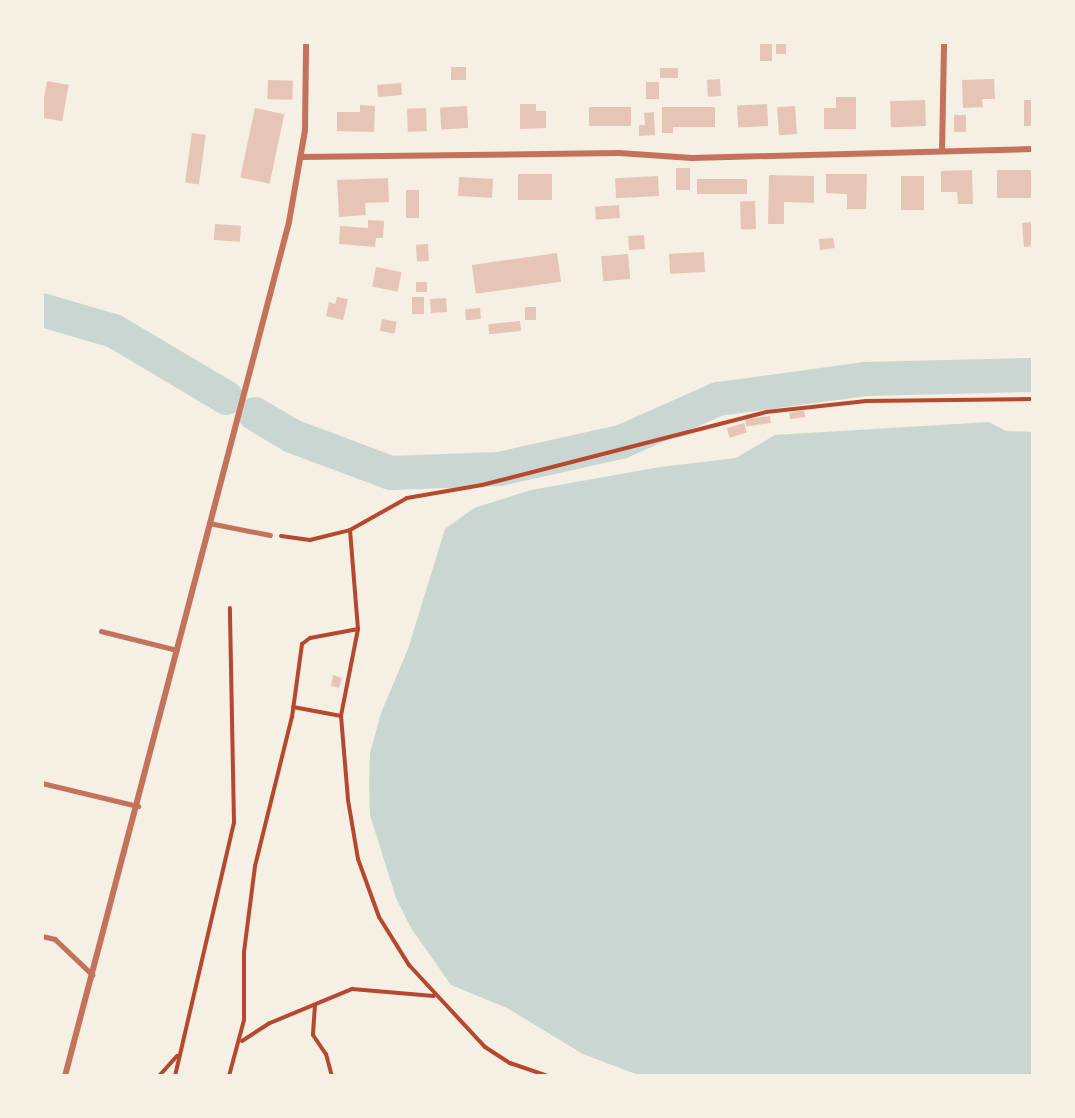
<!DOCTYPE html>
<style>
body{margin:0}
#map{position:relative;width:1075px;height:1118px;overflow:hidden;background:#f6efe4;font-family:Barlow,sans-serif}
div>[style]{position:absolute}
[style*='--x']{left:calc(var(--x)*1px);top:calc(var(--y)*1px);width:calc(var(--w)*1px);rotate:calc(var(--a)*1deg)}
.water>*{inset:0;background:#c9d6d2}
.river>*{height:34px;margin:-17px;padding:0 17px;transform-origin:17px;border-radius:17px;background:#c9d6d2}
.building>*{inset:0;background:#e6c5b7;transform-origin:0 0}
.path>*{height:4px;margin:-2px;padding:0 2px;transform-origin:2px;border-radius:2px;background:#b5482f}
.service>*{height:4.5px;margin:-2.25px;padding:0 2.25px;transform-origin:2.25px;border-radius:2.25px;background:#c5725c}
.minor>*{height:6px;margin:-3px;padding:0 3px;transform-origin:3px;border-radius:3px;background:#c5725c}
span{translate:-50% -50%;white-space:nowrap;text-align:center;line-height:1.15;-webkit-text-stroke:6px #f6efe4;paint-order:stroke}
.frame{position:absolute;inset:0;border:44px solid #f6efe4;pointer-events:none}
</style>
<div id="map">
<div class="water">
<div style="clip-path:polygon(989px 422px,1006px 431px,1033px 432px,1033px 1076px,641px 1076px,583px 1054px,507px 1008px,451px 985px,411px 928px,396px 898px,370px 815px,369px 785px,370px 753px,381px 713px,408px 649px,445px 529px,474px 508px,531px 490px,660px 467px,736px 458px,775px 435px)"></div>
</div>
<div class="river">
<div style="--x:42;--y:310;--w:75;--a:16.3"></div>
<div style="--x:114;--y:331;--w:131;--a:30.7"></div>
<div style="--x:255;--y:414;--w:43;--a:30.7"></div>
<div style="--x:292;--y:436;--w:106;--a:20.5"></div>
<div style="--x:391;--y:473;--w:108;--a:-2.1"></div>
<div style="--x:499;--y:469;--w:125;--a:-12.5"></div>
<div style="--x:621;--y:442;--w:106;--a:-23.9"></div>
<div style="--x:718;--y:399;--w:148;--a:-7.7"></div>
<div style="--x:865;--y:379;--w:168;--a:-1.4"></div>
</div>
<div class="building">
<div style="left:760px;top:42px;width:12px;height:19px"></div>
<div style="left:776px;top:42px;width:10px;height:12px"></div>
<div style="left:451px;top:67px;width:15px;height:13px"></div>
<div style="left:678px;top:68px;width:10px;height:18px;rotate:90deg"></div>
<div style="left:720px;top:79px;width:17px;height:13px;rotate:87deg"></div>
<div style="clip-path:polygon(994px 79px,995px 99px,982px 99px,983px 107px,963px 108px,962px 80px)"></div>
<div style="left:268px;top:80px;width:25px;height:19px;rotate:2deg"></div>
<div style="left:47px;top:81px;width:22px;height:37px;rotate:10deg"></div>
<div style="left:646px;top:82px;width:13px;height:17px"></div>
<div style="left:401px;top:83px;width:12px;height:24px;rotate:85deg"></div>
<div style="clip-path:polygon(836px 97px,856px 97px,856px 129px,824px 129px,824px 108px,836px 108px)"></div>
<div style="left:925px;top:100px;width:26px;height:35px;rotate:88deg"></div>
<div style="left:1024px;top:100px;width:9px;height:26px"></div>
<div style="clip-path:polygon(520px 104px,536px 104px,536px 111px,546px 111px,546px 128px,520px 129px)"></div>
<div style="left:767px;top:104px;width:22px;height:30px;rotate:87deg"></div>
<div style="clip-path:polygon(360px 105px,375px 106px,374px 132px,337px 131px,337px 112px,360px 112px)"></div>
<div style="left:467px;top:106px;width:22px;height:27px;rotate:87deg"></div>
<div style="left:795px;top:106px;width:28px;height:18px;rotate:86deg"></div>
<div style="left:631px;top:107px;width:19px;height:42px;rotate:90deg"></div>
<div style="clip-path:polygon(662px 107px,715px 107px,715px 127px,673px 127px,673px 133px,662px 133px)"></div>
<div style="left:255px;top:108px;width:30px;height:71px;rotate:12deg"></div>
<div style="left:426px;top:108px;width:23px;height:19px;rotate:88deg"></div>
<div style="clip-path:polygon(654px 112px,655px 135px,639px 136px,639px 125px,645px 125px,644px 113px)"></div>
<div style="left:954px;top:115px;width:12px;height:17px"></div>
<div style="left:192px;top:133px;width:14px;height:50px;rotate:8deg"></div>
<div style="left:676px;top:168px;width:14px;height:22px"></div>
<div style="clip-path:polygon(972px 170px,973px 204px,958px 204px,957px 192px,941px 192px,941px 171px)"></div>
<div style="left:997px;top:170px;width:36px;height:28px"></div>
<div style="left:552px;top:174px;width:26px;height:34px;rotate:90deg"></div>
<div style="clip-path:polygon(826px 174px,867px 174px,866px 209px,847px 209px,847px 194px,826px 193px)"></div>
<div style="clip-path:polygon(769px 175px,814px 176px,814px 203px,784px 202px,784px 224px,768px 224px)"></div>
<div style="left:658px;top:176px;width:20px;height:43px;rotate:87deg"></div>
<div style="left:901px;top:176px;width:23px;height:34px"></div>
<div style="left:459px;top:177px;width:34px;height:19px;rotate:3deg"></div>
<div style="clip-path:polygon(388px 178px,389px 202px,365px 203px,366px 215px,339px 217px,337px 180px)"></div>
<div style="left:697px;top:179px;width:50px;height:15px"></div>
<div style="left:406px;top:190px;width:13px;height:28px"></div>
<div style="left:755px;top:201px;width:28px;height:15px;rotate:88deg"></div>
<div style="left:619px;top:205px;width:13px;height:24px;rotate:86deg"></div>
<div style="clip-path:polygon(368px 220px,384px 221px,383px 238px,376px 238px,375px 247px,339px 244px,340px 226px,368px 228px)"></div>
<div style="clip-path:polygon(1033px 222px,1033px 246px,1024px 247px,1022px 223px)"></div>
<div style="left:215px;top:224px;width:26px;height:16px;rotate:4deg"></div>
<div style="left:644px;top:235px;width:14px;height:16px;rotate:86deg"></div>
<div style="clip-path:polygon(833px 238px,835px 248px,820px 250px,819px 239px)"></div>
<div style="left:428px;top:244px;width:17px;height:12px;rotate:87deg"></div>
<div style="left:704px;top:252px;width:20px;height:35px;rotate:87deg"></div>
<div style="left:557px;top:253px;width:29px;height:86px;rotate:82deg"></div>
<div style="left:628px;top:254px;width:25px;height:27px;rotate:85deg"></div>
<div style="left:376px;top:267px;width:26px;height:20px;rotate:11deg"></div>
<div style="left:416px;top:282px;width:11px;height:10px"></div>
<div style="clip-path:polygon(337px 297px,348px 299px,343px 320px,326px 316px,329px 302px,335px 304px)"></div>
<div style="left:412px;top:297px;width:12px;height:17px"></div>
<div style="left:446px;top:298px;width:14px;height:16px;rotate:86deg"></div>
<div style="left:525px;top:307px;width:11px;height:13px"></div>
<div style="left:480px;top:308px;width:11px;height:15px;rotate:85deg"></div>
<div style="left:382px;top:319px;width:15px;height:12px;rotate:11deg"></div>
<div style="left:520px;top:321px;width:10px;height:32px;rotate:84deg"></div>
<div style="clip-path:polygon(804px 410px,805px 417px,790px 419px,789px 413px)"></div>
<div style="left:770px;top:416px;width:7px;height:25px;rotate:82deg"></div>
<div style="left:744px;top:423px;width:10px;height:18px;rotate:73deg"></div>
<div style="clip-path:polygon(333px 675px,342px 678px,339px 688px,331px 686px)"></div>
</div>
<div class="path">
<div style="--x:350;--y:530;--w:99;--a:85.4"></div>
<div style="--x:358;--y:629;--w:89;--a:101.1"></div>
<div style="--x:341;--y:716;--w:84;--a:85.2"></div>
<div style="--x:348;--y:800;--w:60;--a:80.4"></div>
<div style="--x:358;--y:859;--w:62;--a:70.1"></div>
<div style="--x:379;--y:917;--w:57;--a:58"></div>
<div style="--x:409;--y:965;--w:112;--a:47.2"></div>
<div style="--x:485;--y:1047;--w:30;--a:33"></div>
<div style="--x:510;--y:1063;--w:39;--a:19"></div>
<div style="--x:281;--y:536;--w:29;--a:8"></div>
<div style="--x:310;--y:540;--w:41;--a:-14"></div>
<div style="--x:350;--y:530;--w:65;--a:-29.3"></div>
<div style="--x:407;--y:498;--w:76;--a:-9.8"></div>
<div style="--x:482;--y:485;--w:293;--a:-14.4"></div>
<div style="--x:766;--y:412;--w:101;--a:-6.3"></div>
<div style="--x:866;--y:401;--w:167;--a:-0.7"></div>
<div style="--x:293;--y:707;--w:49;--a:10.6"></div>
<div style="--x:315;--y:1005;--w:30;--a:94"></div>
<div style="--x:313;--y:1035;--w:23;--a:56"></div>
<div style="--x:326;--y:1054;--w:23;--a:75"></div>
<div style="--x:242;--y:1041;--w:33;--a:-33"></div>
<div style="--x:270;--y:1023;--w:89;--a:-22.5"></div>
<div style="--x:352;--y:989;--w:82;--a:4.9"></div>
<div style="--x:159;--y:1076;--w:27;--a:-48"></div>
<div style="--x:175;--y:1076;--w:260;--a:-76.9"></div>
<div style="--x:234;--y:823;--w:215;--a:-91.1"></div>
<div style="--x:229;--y:1076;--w:58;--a:-75"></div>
<div style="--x:244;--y:1020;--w:68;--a:-90"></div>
<div style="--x:244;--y:952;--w:87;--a:-82.7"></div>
<div style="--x:255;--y:866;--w:154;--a:-76.1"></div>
<div style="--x:292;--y:717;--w:74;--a:-82.2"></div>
<div style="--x:302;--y:644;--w:10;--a:-37"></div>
<div style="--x:310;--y:638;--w:49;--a:-10.6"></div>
</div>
<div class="service">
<div style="--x:209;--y:523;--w:62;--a:11.1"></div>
<div style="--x:101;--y:631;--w:78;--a:14"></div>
<div style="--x:42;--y:783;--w:99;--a:13.5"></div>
<div style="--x:42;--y:936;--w:13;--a:13"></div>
<div style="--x:55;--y:939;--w:52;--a:43.5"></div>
</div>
<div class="minor">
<div style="--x:942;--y:151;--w:109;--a:-88.9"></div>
<div style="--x:301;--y:157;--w:318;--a:-0.7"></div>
<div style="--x:619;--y:153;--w:73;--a:3.9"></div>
<div style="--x:692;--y:158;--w:341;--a:-1.5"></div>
<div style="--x:65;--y:1076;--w:883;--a:-75.3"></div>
<div style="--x:289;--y:222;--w:93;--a:-80.1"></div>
<div style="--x:305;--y:130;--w:88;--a:-89.3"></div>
</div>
<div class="frame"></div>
</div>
